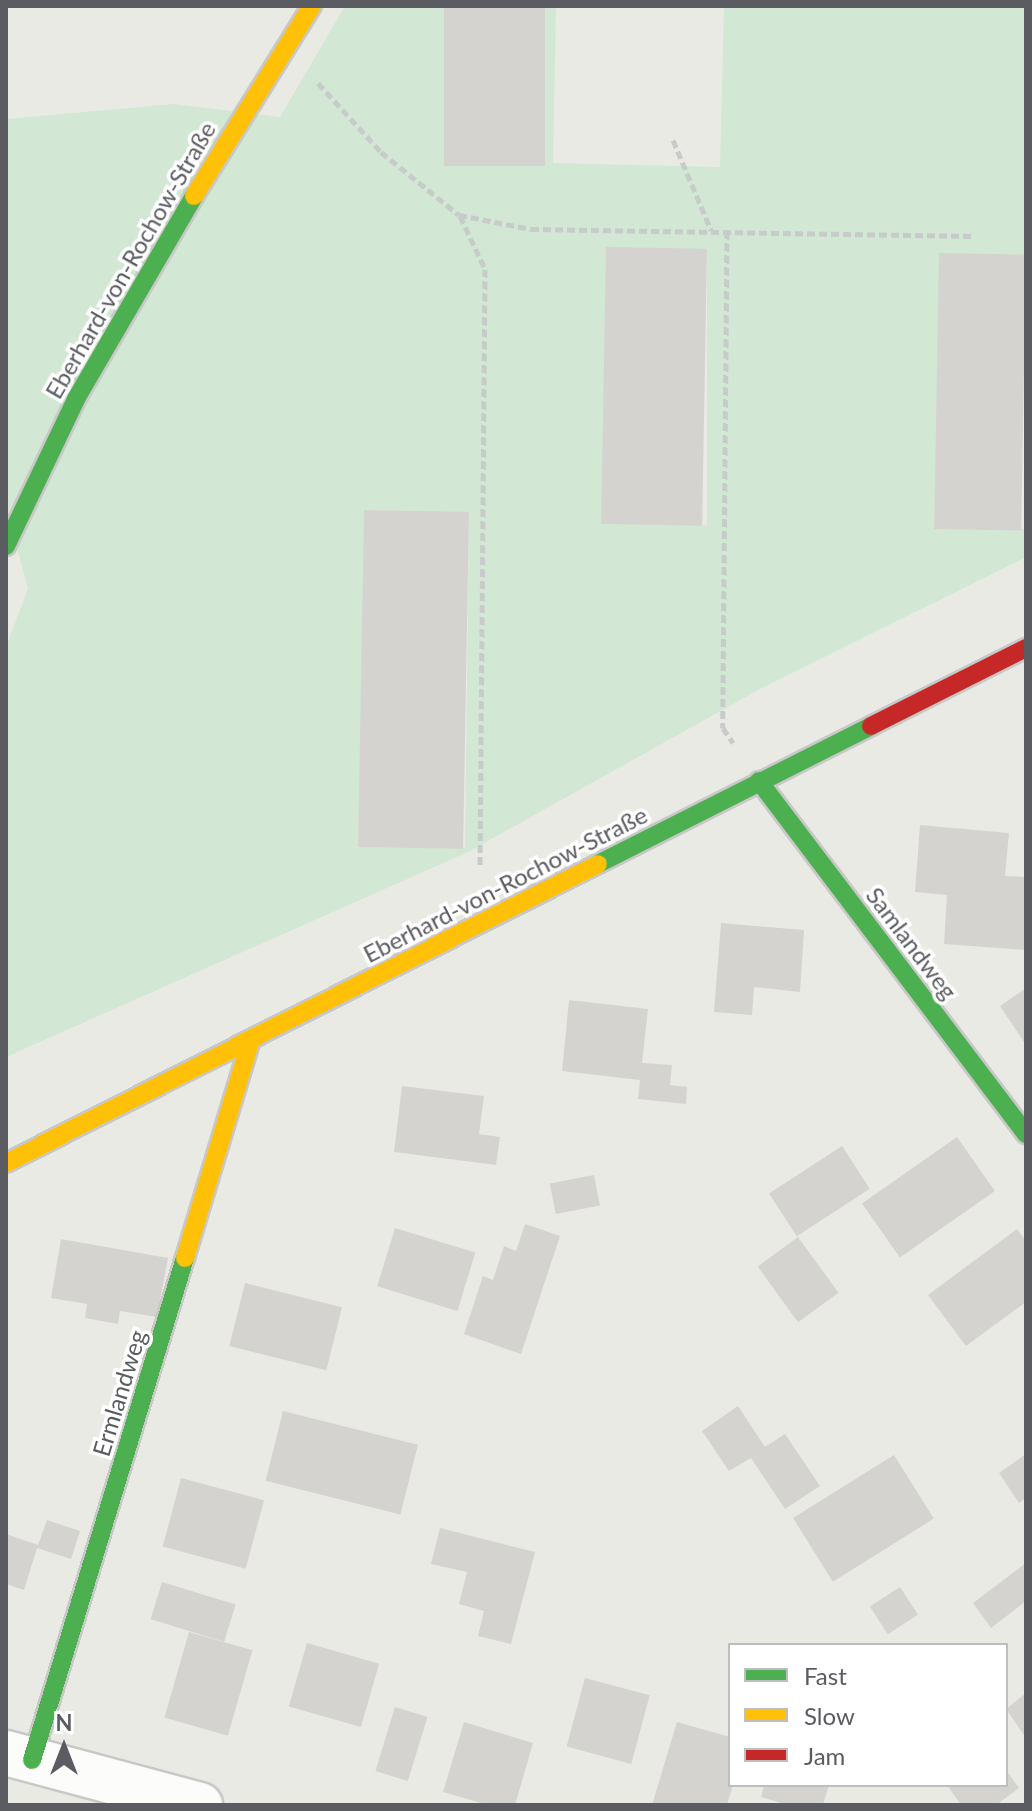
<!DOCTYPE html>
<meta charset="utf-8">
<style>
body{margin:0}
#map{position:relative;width:1032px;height:1811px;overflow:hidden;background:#eaeae5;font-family:Lato,sans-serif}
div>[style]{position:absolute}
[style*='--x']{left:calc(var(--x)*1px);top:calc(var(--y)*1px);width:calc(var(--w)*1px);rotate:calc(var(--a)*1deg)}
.green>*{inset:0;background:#d2e7d4}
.building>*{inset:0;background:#d4d3d0;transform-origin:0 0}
.path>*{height:5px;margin-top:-2.5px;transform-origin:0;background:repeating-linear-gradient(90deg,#c7cbca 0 8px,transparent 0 12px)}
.roads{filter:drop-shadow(2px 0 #c7c8c7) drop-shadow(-2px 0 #c7c8c7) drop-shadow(0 2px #c7c8c7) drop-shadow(0 -2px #c7c8c7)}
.street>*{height:44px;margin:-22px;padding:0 22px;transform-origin:22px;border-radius:22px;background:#fcfcfb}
.fast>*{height:18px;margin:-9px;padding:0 9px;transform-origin:9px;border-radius:9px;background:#4caf50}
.slow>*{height:18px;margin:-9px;padding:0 9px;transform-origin:9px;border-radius:9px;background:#ffc107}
.jam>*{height:18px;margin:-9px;padding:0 9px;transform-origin:9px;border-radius:9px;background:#c62828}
span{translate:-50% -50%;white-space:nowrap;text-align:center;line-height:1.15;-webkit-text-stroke:7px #fff;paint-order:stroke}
.street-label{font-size:24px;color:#5a5c62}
.frame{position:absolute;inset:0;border:8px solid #5a5c62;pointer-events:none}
.legend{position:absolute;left:728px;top:1643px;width:280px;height:144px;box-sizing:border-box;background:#fff;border:2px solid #bdbec0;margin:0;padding:10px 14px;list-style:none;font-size:24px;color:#5a5c62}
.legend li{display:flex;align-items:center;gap:16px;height:40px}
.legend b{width:40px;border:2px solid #bdbec0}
.north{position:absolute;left:24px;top:1707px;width:80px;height:80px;-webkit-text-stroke:6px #fff;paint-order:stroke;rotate:0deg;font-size:22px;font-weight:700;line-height:32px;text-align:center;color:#5a5c62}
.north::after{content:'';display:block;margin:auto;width:28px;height:36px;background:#5a5c62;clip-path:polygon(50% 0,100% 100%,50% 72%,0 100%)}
</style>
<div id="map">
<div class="green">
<div style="clip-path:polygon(evenodd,345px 6px,444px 6px,543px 167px,545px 6px,556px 6px,553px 163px,720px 167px,724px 6px,1026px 6px,1026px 254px,939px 529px,1026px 529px,1026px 557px,760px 689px,468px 852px,6px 1057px,6px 647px,28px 589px,6px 507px,6px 119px,174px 104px,280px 117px,345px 6px,606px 248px,707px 249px,707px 525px,605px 524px,606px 248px,345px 6px,364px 510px,469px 512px,465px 848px,360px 847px,364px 510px)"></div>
</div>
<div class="building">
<div style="left:444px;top:6px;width:101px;height:160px"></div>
<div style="left:606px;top:247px;width:101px;height:277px;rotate:1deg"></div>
<div style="left:939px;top:253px;width:87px;height:276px;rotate:1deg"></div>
<div style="left:364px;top:510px;width:105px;height:337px;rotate:1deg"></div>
<div style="clip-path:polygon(920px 825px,1009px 833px,1005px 876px,1026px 877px,1026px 950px,944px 944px,947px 895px,915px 892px)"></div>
<div style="clip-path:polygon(721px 923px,804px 930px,800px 992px,754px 987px,752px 1015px,714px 1012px)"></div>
<div style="clip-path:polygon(1026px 988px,1026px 1045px,1000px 1006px)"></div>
<div style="clip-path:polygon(569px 1000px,648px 1009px,642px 1063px,672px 1065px,670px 1085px,687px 1087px,686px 1104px,638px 1099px,640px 1080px,562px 1071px)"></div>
<div style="clip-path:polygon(402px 1086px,484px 1096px,479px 1134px,500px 1137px,496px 1165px,394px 1152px)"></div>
<div style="left:957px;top:1137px;width:66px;height:116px;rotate:55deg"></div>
<div style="left:842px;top:1146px;width:51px;height:87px;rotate:57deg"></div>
<div style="left:594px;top:1175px;width:31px;height:45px;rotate:79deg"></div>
<div style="clip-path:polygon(525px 1224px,560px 1236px,521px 1354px,464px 1334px,483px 1276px,493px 1280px,504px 1246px,516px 1251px)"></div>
<div style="left:395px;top:1228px;width:84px;height:61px;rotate:17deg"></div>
<div style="clip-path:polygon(1017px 1229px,1026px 1241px,1026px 1302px,966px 1346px,928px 1295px)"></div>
<div style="left:798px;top:1237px;width:69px;height:50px;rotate:54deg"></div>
<div style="clip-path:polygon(61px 1239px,168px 1258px,157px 1317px,120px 1311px,118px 1324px,85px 1318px,87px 1304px,51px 1298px)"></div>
<div style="left:245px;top:1283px;width:100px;height:65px;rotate:14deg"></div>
<div style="clip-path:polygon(738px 1406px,765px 1447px,785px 1434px,820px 1486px,785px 1509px,751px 1458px,729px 1471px,702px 1431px)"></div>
<div style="left:283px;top:1411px;width:139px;height:72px;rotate:14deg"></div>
<div style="clip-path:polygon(1026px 1454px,1026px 1498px,1019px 1503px,999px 1473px)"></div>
<div style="left:894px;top:1455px;width:75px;height:119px;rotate:58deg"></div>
<div style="left:181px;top:1478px;width:86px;height:71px;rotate:15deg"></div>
<div style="clip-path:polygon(47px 1520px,80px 1531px,71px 1559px,37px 1548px,24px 1590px,6px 1584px,6px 1534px,38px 1545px)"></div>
<div style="clip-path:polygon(440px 1528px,535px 1552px,511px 1644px,478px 1636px,484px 1611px,459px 1604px,467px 1572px,431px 1564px)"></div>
<div style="clip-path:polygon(1026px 1563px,1026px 1601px,991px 1628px,973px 1603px)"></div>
<div style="left:162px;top:1582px;width:77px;height:39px;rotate:17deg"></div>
<div style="left:900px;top:1587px;width:33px;height:36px;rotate:57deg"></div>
<div style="left:189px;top:1632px;width:66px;height:89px;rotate:16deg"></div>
<div style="left:307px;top:1643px;width:75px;height:66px;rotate:16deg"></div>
<div style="left:585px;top:1678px;width:67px;height:71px;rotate:15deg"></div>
<div style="clip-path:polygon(1026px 1693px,1026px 1738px,1006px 1709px)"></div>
<div style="left:395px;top:1707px;width:34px;height:67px;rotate:17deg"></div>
<div style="clip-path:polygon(464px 1722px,533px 1743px,515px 1805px,488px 1805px,443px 1792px)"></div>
<div style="clip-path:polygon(677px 1722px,730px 1737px,733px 1785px,727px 1805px,652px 1805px)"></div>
<div style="clip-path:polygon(1006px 1770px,1019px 1788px,996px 1805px,961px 1805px,947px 1785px,1006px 1785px)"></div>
<div style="clip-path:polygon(764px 1785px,829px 1785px,823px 1805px,788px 1805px,761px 1797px)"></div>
</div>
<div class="path">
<div style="--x:318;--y:83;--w:93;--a:47.6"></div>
<div style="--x:381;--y:152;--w:100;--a:38.9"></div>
<div style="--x:459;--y:215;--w:73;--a:11"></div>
<div style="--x:531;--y:229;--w:442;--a:0.9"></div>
<div style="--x:673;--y:140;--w:98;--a:67.1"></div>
<div style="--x:460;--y:216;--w:59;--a:64.7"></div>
<div style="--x:485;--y:269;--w:599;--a:90.48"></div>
<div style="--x:727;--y:231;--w:497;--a:90.5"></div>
<div style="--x:723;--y:728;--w:18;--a:56"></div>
</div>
<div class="roads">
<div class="street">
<div style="--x:6;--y:1753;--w:201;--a:15"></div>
</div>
<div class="fast">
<div style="--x:6;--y:546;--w:163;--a:-64.5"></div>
<div style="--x:76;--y:399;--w:235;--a:-59.8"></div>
<div style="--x:759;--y:781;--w:443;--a:52.9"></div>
<div style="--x:598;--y:864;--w:306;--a:-26.8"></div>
<div style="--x:32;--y:1760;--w:525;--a:-73.05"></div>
</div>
<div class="slow">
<div style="--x:194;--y:196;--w:224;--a:-58.2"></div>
<div style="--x:6;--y:1163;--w:663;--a:-26.8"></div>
<div style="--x:185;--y:1258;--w:228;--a:-73.2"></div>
</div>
<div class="jam">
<div style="--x:871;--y:726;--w:174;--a:-26.7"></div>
</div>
</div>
<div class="street-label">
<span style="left:130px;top:260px;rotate:-60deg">Eberhard-von-Rochow-Straße</span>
<span style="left:505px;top:884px;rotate:-27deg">Eberhard-von-Rochow-Straße</span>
<span style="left:912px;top:943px;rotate:53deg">Samlandweg</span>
<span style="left:119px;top:1393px;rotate:-73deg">Ermlandweg</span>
</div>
<div class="frame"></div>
<ul class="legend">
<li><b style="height:10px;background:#4caf50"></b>Fast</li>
<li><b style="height:10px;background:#ffc107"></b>Slow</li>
<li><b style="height:10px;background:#c62828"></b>Jam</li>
</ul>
<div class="north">N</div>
</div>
